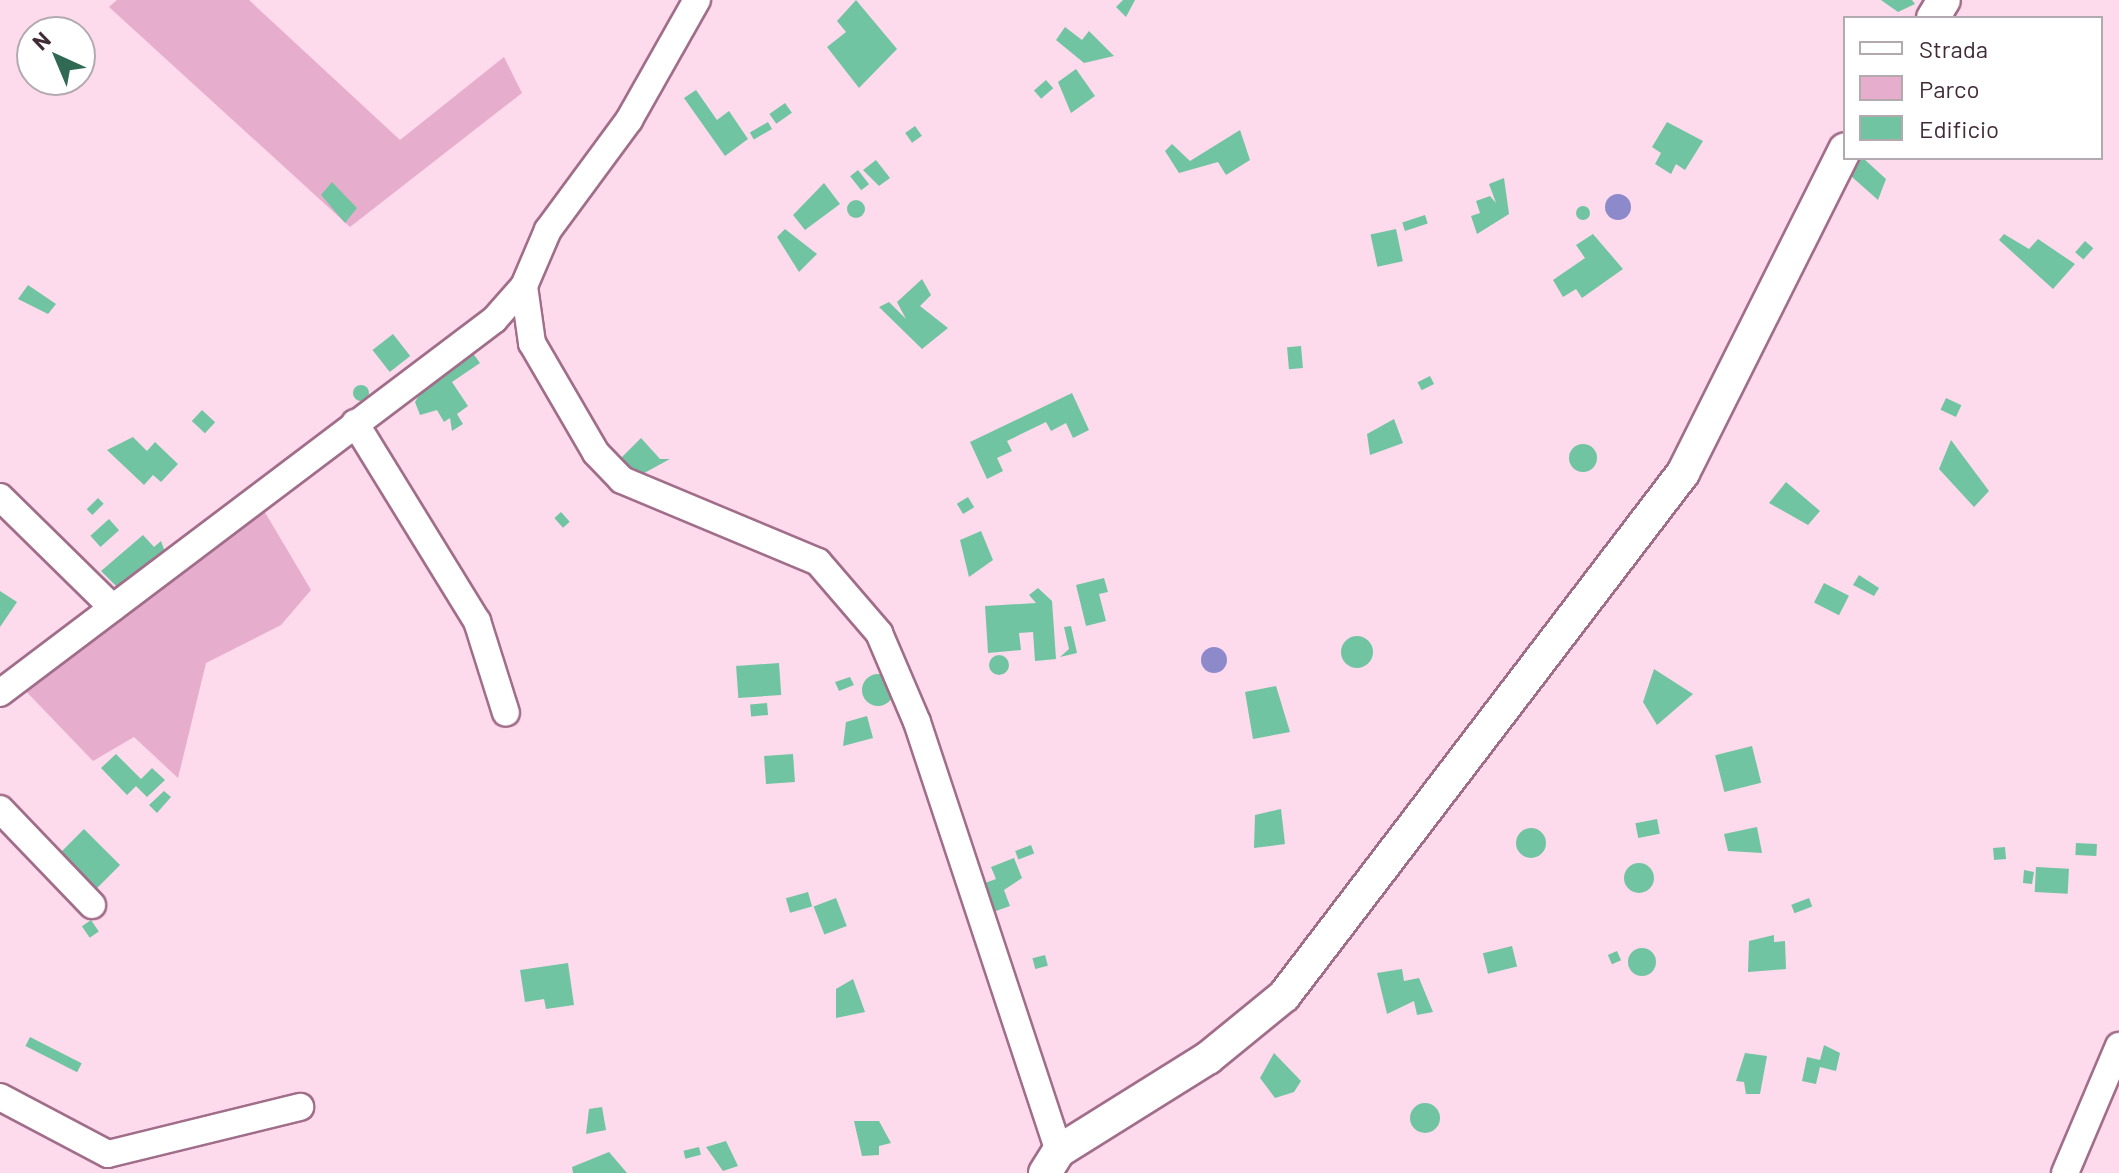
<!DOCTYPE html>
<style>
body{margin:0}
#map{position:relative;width:2119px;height:1173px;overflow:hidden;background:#fddaec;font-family:Barlow,sans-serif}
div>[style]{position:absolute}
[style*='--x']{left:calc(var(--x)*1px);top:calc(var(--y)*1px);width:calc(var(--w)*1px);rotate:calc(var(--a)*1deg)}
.green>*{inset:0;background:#e7adcc}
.water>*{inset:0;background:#8d8acb}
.round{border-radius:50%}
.building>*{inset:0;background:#71c4a1;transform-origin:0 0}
.roads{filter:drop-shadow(2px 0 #a16e8a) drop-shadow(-2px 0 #a16e8a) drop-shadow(0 2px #a16e8a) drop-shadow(0 -2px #a16e8a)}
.minor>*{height:26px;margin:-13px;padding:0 13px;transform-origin:13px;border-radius:13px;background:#fff}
.major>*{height:32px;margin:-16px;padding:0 16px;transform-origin:16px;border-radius:16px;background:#fff}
span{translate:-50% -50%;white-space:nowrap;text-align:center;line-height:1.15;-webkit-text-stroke:8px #fff;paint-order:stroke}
.legend{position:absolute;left:1843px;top:16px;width:260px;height:144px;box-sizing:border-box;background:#fff;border:2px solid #b3aaaf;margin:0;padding:10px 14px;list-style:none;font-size:24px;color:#412b37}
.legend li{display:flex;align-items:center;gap:16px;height:40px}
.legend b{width:40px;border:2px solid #b3aaaf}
.north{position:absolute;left:16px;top:16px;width:80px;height:80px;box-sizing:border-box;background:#fff;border:2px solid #b3aaaf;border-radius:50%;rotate:316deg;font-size:22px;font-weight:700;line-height:32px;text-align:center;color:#412b37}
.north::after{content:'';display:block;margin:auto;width:28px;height:36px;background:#306a54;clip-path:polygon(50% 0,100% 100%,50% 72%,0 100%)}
</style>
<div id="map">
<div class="green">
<div style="clip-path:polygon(117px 0,249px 0,400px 140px,504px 57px,522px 93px,350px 227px,109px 7px)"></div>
<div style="clip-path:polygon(263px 509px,311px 590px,281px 625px,206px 663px,178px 778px,134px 737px,93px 761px,20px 685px)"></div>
</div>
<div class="water">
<div class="round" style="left:1605px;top:194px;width:26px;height:26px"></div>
<div class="round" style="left:1201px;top:647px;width:26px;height:26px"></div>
</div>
<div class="building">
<div style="clip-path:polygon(856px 0,897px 49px,859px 88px,827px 47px,846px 32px,837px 21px)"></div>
<div style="clip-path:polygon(1123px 0,1135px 0,1126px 17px,1116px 7px)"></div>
<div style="clip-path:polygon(1881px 0,1912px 0,1915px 4px,1898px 12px)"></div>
<div style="clip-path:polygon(1065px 27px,1082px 40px,1089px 31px,1114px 56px,1084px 63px,1056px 40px)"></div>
<div style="clip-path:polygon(1076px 69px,1095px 96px,1071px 113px,1058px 82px)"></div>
<div style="left:1046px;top:80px;width:11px;height:16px;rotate:49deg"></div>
<div style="clip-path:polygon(696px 90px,717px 120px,729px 111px,748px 139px,725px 156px,684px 98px)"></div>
<div style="left:785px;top:103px;width:12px;height:19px;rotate:55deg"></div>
<div style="left:768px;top:122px;width:8px;height:21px;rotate:60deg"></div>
<div style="clip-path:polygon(1667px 122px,1703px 141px,1685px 170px,1676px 164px,1671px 174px,1655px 164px,1661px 153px,1652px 147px)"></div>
<div style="left:915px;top:126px;width:12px;height:12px;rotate:55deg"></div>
<div style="clip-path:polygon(1240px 130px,1250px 160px,1226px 175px,1218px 162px,1179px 173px,1165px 151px,1172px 144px,1190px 161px)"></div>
<div style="clip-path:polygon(1849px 158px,1863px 158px,1886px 179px,1878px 200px,1843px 169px)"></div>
<div style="clip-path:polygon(876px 160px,890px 178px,879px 186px,863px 170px)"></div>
<div style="left:858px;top:170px;width:18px;height:10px;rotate:52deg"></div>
<div style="clip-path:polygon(1504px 178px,1509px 214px,1477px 234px,1471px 216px,1480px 213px,1476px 201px,1490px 196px,1496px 203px,1489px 184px)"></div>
<div style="clip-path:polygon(332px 182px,357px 208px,345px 223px,321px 195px)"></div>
<div style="clip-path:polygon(824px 183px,840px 204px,805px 230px,793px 215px)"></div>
<div class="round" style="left:847px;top:200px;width:18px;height:18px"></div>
<div class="round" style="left:1576px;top:206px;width:14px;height:14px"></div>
<div style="left:1425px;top:215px;width:9px;height:24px;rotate:72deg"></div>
<div style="clip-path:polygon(785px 229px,817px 254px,799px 272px,777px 237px)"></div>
<div style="left:1396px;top:229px;width:33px;height:26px;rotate:78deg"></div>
<div style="clip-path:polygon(1593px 234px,1623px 269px,1582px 298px,1576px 289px,1563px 297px,1553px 280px,1585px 258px,1576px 245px)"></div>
<div style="clip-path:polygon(2004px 234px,2029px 249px,2038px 239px,2075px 264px,2053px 289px,1999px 240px)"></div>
<div style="left:2085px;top:241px;width:11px;height:15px;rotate:41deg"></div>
<div style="clip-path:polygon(922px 279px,931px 295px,920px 306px,948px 328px,922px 349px,879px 307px,889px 302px,906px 319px,897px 302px)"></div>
<div style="clip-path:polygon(28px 285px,56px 304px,48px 314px,18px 299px)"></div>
<div style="left:393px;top:334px;width:28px;height:26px;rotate:52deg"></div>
<div style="left:1301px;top:346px;width:22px;height:14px;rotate:85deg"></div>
<div style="clip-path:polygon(472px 352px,480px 363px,452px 382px,468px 406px,457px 414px,463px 424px,452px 431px,450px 418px,444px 422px,437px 410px,420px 415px,415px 402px,423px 388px)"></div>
<div style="left:1430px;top:376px;width:9px;height:14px;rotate:63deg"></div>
<div class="round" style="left:353px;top:385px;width:16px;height:16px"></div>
<div style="clip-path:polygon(1072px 393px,1089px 430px,1073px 438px,1066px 423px,1051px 431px,1046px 422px,1007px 441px,1012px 451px,997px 458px,1003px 471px,987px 479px,970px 442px)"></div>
<div style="left:1946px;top:398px;width:17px;height:13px;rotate:25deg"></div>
<div style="left:202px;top:410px;width:18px;height:15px;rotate:43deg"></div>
<div style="clip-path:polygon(1394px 419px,1403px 443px,1370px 455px,1367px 434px)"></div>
<div style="clip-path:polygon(133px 437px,147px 451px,155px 442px,178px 464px,161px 482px,153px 475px,144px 485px,107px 450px)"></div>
<div style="clip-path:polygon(641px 438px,660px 459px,670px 459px,635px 478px,618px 461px)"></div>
<div style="clip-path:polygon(1951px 440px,1989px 491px,1974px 507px,1939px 469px)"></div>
<div class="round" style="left:1569px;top:444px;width:28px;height:28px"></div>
<div style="clip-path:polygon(1786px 482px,1820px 511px,1808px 525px,1769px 503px)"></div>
<div style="left:968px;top:497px;width:12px;height:13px;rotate:59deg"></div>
<div style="left:98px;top:498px;width:8px;height:16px;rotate:45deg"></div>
<div style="left:561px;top:512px;width:13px;height:9px;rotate:48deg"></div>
<div style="left:109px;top:519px;width:15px;height:25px;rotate:48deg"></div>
<div style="clip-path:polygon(981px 531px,993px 560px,969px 577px,960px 540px)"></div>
<div style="clip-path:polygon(143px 535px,154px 547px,161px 541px,165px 552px,117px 587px,101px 571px)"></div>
<div style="clip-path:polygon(1859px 575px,1879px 588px,1874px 596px,1853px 585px)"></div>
<div style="clip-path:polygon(1104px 578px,1108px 592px,1099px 594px,1106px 621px,1086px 626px,1076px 585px)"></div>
<div style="left:1824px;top:583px;width:28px;height:22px;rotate:27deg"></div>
<div style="clip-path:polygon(1038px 588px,1052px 601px,1056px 659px,1035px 661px,1033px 632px,1019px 633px,1021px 650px,988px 653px,985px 606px,1036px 603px,1029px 595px)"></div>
<div style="clip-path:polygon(0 591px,17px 602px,0 627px)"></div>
<div style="clip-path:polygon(1071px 626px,1077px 653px,1060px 657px,1069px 649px,1064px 627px)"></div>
<div class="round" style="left:1341px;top:636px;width:32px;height:32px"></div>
<div class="round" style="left:989px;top:655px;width:20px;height:20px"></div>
<div style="left:779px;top:663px;width:32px;height:43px;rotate:86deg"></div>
<div style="clip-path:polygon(1654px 669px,1693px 694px,1657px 725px,1643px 702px)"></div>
<div class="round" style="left:862px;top:674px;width:32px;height:32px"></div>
<div style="clip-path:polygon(850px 677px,854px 685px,839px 691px,835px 682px)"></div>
<div style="clip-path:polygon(1276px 686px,1290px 732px,1253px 739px,1245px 692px)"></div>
<div style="left:767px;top:703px;width:12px;height:17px;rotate:85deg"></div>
<div style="clip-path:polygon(867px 716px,873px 738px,843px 746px,846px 722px)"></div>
<div style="left:1752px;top:746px;width:38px;height:38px;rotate:76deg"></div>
<div style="clip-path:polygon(116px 754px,141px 779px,152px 768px,165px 780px,147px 797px,136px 786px,127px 795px,101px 768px)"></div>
<div style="left:793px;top:754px;width:28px;height:29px;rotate:86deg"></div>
<div style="clip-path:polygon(164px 791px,171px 797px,157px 813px,149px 805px)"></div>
<div style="clip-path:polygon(1281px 809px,1285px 844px,1254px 848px,1255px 815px)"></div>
<div style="left:1657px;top:819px;width:15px;height:22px;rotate:79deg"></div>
<div style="clip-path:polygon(1757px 827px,1762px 853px,1728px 851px,1724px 834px)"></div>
<div class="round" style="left:1516px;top:828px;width:30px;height:30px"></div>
<div style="left:84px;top:829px;width:51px;height:37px;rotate:45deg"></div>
<div style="left:2076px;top:843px;width:21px;height:12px;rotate:3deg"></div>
<div style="left:1031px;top:845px;width:9px;height:17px;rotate:69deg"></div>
<div style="left:2005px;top:847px;width:12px;height:12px;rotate:85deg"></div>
<div style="clip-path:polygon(1014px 858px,1022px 878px,1004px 890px,1010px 906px,993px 912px,982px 884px,996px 879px,991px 867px)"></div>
<div class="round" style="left:1624px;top:863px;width:30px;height:30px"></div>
<div style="left:2036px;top:867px;width:33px;height:25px;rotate:3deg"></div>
<div style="clip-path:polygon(2024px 870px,2034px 872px,2032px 884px,2023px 883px)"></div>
<div style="left:808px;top:892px;width:15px;height:23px;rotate:74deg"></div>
<div style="left:836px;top:898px;width:30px;height:24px;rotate:69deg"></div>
<div style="left:1809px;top:898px;width:9px;height:19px;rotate:69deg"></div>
<div style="left:91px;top:920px;width:14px;height:11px;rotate:56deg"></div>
<div style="clip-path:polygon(1774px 935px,1774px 942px,1785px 941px,1786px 969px,1748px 972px,1749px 941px)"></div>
<div style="left:1512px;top:946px;width:21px;height:30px;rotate:76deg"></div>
<div class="round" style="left:1628px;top:948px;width:28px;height:28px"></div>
<div style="left:1617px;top:951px;width:10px;height:10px;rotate:66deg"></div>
<div style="left:1045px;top:955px;width:11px;height:13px;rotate:75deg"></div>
<div style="clip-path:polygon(568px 963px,574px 1005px,546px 1009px,544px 999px,525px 1002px,520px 970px)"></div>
<div style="clip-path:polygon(1402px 969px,1404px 981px,1419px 978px,1433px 1012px,1417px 1015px,1414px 1001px,1387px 1014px,1377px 973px)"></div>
<div style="clip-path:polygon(853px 979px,865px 1012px,836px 1018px,836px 989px)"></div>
<div style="left:30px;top:1037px;width:58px;height:10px;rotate:27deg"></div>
<div style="clip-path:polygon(1824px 1045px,1840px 1053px,1836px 1071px,1820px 1067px,1816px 1084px,1802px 1081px,1807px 1057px,1820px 1060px)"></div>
<div style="clip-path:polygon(1274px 1053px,1301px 1081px,1294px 1092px,1275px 1098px,1260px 1078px)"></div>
<div style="clip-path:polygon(1745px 1053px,1767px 1056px,1760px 1094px,1746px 1094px,1744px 1082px,1736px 1081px)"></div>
<div class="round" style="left:1410px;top:1103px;width:30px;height:30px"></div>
<div style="clip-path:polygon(602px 1107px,606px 1130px,586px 1134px,589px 1109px)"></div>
<div style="clip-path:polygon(854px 1121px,879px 1121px,891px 1143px,879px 1146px,879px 1155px,862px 1156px)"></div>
<div style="clip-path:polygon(726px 1141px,738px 1166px,723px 1171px,706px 1147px)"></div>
<div style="left:699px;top:1147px;width:8px;height:16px;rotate:76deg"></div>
<div style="clip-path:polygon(609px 1152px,627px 1173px,573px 1173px,572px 1167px)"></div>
</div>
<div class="roads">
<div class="minor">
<div style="--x:524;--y:286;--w:58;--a:82"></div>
<div style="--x:532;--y:343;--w:127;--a:59.8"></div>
<div style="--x:596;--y:453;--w:37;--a:46"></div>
<div style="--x:622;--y:480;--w:212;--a:22.7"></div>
<div style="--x:818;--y:562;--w:94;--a:49.3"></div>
<div style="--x:879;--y:633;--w:97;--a:66.9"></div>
<div style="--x:917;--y:722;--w:452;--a:71.7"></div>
<div style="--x:355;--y:423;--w:233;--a:58.4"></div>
<div style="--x:477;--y:621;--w:96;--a:72.5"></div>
<div style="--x:0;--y:497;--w:158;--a:44.5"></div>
<div style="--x:0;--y:693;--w:619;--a:-37.06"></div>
<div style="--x:494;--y:320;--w:45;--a:-48.6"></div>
<div style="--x:524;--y:286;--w:61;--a:-66.8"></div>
<div style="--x:548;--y:230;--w:137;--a:-53.6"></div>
<div style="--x:629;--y:120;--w:138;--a:-60.5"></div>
<div style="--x:0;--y:809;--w:133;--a:46.2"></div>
<div style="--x:0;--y:1097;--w:122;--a:27.8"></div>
<div style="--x:108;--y:1154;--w:198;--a:-13.8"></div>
<div style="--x:2065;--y:1173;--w:138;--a:-67"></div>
</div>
<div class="major">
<div style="--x:1933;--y:18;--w:21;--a:-59"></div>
<div style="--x:1045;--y:1173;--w:26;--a:-58"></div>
<div style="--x:1059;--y:1151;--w:176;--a:-32"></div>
<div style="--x:1208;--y:1058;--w:98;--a:-39.2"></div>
<div style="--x:1284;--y:996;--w:658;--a:-52.66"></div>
<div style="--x:1683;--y:473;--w:362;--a:-63.4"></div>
</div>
</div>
<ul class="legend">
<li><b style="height:10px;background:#fff"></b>Strada</li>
<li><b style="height:22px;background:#e7adcc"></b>Parco</li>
<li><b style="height:22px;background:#71c4a1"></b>Edificio</li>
</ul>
<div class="north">N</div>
</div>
